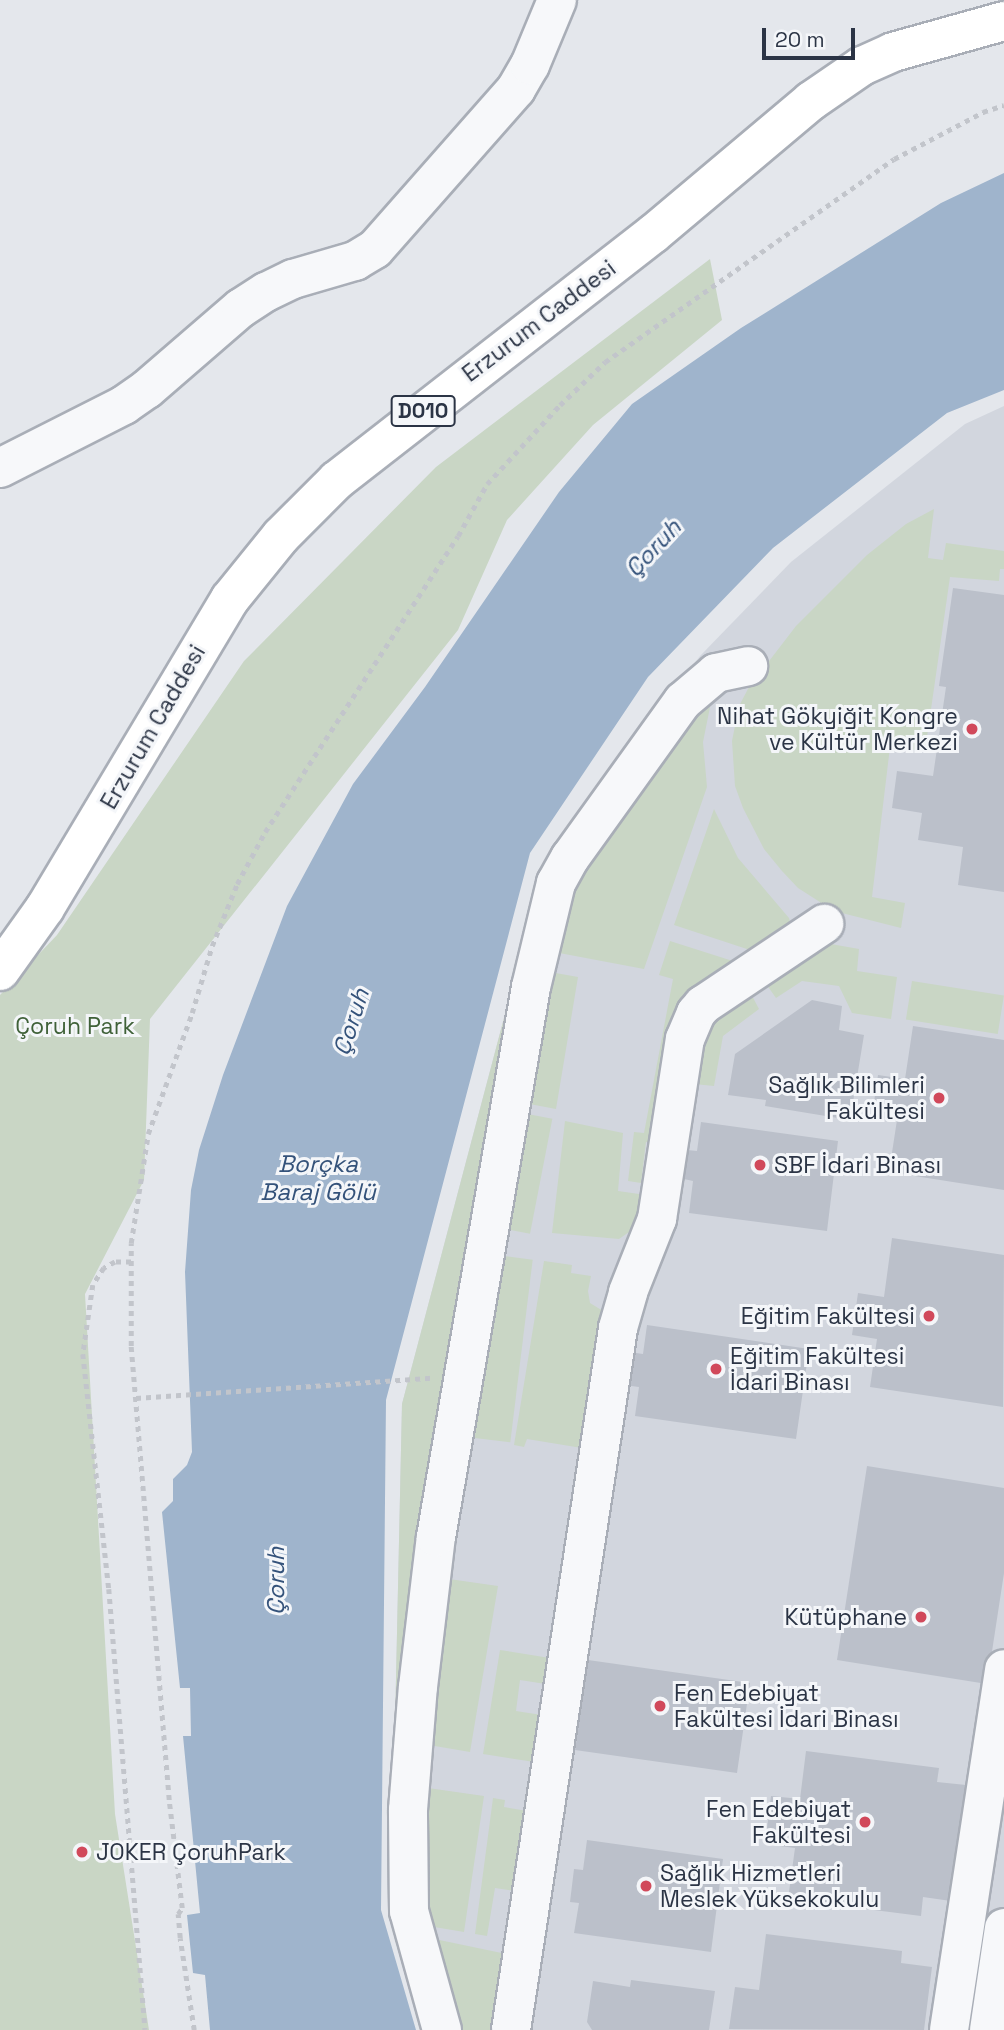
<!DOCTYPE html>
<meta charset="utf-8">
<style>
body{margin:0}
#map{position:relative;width:1004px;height:2030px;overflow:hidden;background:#e4e7ec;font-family:"Space Grotesk",sans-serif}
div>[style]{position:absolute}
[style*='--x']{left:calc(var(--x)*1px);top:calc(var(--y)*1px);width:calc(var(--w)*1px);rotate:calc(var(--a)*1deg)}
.built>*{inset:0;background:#d2d6de}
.green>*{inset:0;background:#c9d6c5;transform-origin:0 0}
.water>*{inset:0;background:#9fb4cc}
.building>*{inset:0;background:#bbc0ca}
.path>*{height:4.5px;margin-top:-2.25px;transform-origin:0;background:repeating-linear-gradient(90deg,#c2c5cb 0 5px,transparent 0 10px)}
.roads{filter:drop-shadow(2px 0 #a9aeb7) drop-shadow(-2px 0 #a9aeb7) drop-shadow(0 2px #a9aeb7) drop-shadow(0 -2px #a9aeb7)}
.minor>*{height:38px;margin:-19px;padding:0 19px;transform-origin:19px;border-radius:19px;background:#f7f8fa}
.major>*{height:38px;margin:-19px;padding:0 19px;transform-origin:19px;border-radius:19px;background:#fff}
.dots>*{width:19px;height:19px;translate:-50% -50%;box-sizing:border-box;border:4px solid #f4f6f9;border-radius:50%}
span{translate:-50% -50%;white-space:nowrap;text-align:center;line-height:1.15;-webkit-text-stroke:6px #f4f6f9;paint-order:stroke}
.shield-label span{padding:2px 5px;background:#f4f6f9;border:2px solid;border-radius:5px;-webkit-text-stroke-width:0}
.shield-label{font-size:21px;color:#2b3445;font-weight:700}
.street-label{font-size:23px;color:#2b3445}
.poi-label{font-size:23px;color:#2b3445}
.right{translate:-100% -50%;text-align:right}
.left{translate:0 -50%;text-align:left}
.park-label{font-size:23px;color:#3f6138}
.water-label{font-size:24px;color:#34527a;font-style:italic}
.scale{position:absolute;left:762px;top:28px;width:93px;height:32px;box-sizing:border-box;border:4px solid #2b3445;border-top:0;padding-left:9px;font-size:21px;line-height:24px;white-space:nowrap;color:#2b3445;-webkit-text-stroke:5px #f4f6f9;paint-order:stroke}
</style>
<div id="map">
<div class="built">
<div style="clip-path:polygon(1004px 406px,1004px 2030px,429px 2030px,396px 1909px,395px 1725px,402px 1404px,533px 908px,640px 733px,700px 656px,791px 562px,965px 424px)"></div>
</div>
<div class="green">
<div style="clip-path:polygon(710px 259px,722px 320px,593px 425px,507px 520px,458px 630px,150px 1019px,144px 1180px,85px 1294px,115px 1814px,149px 2030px,0 2030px,0 995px,57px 935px,244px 661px,436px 467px)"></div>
<div style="clip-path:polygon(934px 509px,928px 558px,943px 560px,946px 543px,1004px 551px,1004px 569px,1000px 569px,999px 581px,950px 577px,925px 751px,890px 747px,872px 897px,905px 903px,901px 928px,834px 911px,798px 888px,782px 871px,764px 849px,743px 808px,735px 786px,732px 741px,739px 706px,749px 687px,796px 626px,867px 555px,906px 524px)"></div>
<div style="clip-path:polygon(712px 697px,703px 742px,707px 787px,644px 969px,554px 952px,580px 870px,668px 739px)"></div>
<div style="clip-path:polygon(714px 809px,738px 858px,789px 918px,791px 925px,756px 952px,674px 925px)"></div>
<div style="clip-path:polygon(670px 941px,739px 963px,655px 1143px,646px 1142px,641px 1183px,628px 1181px,634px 1132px,644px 1133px,673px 979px,659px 975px)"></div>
<div style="clip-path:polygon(825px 943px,859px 949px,857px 971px,897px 977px,891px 1019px,852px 1013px,839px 986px,802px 981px,776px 998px,764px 981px)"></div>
<div style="clip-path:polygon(550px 972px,578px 977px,556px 1109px,519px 1102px)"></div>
<div style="left:912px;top:981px;width:93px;height:39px;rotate:9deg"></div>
<div style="clip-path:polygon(513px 984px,450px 1378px,395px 1725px,402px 1404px)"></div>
<div style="clip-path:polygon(749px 990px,759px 1009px,723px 1036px,714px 1086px,694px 1084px,705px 1027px)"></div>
<div style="left:517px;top:1112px;width:36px;height:117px;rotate:11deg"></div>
<div style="clip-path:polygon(565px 1121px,623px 1133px,618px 1191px,646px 1195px,642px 1223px,619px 1239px,552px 1233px)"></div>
<div style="left:495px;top:1255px;width:38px;height:184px;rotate:7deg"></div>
<div style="clip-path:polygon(544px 1261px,572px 1265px,571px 1273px,591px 1276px,588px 1291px,590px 1303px,608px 1314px,588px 1449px,527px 1439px,524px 1447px,514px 1445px)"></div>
<div style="clip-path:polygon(442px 1578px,498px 1586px,470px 1752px,423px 1744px)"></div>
<div style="clip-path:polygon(500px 1650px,556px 1659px,552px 1685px,520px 1680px,516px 1711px,548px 1716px,541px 1763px,483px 1754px)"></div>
<div style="clip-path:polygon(421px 1787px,484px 1796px,464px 1932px,422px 1925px)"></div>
<div style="clip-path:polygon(493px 1798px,505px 1800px,504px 1807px,533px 1812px,521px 1892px,495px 1888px,487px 1936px,475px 1934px)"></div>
<div style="clip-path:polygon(425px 1937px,511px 1955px,500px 2030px,451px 2030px)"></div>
</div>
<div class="water">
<div style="clip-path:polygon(1004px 173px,1004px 390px,947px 413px,773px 548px,648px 677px,530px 853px,386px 1400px,381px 1910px,416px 2030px,210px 2030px,205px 1975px,193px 1973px,187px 1915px,200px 1913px,183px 1736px,191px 1736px,190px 1688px,180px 1688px,162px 1512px,173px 1501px,173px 1479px,187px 1465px,192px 1452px,185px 1272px,191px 1190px,199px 1150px,223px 1075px,287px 906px,353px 784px,425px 687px,559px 492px,632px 404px,741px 328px,941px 203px)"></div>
</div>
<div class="building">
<div style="clip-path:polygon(953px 588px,1004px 595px,1004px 892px,958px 885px,963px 847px,918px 840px,922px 813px,892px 808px,897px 771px,933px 776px,946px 687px,939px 686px)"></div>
<div style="clip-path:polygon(812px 1000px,842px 1006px,839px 1030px,864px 1035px,850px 1120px,765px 1106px,766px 1100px,728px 1095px,735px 1054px)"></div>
<div style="clip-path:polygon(913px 1026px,1004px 1040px,1004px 1190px,889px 1172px,897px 1120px,872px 1116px,878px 1075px,905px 1079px)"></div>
<div style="clip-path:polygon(701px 1122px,838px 1141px,827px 1231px,689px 1213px,693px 1181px,684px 1179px,687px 1150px,697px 1151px)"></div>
<div style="clip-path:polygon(892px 1238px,1004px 1255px,1003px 1407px,870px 1387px,877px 1339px,852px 1335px,858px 1293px,884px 1297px)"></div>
<div style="clip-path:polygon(647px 1325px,809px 1349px,796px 1439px,635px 1416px,639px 1387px,624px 1385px,629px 1352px,643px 1354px)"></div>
<div style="clip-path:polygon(867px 1466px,1004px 1488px,1004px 1573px,987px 1684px,837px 1660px)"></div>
<div style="clip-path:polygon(588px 1660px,750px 1683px,737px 1773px,575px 1750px,579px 1723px,570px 1722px,575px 1688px,584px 1690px)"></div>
<div style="clip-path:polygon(806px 1751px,939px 1768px,937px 1782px,966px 1785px,951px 1901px,923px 1897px,921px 1916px,788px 1899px,795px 1848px,765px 1844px,771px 1796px,800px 1799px)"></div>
<div style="clip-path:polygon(587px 1840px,723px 1859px,711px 1952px,574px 1933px,579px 1903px,570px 1902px,574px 1869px,583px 1870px)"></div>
<div style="clip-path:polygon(766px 1934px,902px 1951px,901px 1963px,932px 1967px,924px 2030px,729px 2029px,735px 1987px,759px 1990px)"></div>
<div style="clip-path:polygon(631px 1980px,715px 1991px,709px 2030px,592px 2030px,587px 2022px,593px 1981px,630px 1987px)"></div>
</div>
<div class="path">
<div style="--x:131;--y:1262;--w:16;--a:180"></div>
<div style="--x:115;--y:1262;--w:13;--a:151"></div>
<div style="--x:104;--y:1268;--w:20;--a:123"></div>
<div style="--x:93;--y:1285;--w:70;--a:98.2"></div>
<div style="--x:83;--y:1354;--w:236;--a:83.7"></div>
<div style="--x:109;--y:1589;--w:442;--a:85.3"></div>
<div style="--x:136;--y:1398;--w:296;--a:-3.9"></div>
<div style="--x:194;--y:2030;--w:93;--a:-98.7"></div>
<div style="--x:180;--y:1938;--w:24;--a:-95"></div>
<div style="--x:178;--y:1914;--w:7;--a:-56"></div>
<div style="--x:182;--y:1908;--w:109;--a:-96.9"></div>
<div style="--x:169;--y:1800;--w:456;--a:-94.8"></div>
<div style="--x:131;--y:1346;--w:103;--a:-90"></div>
<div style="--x:131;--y:1243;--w:110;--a:-81.1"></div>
<div style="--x:148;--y:1134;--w:129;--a:-70"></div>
<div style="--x:192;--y:1013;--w:70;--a:-73.4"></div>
<div style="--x:212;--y:946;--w:67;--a:-68"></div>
<div style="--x:237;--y:884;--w:59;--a:-61.7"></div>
<div style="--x:265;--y:832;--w:353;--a:-56.9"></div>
<div style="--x:458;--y:536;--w:60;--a:-60.9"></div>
<div style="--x:487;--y:484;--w:108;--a:-47.3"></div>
<div style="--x:560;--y:405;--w:62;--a:-43.7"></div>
<div style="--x:605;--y:362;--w:353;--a:-35.1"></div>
<div style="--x:894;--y:159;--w:101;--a:-27.8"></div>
<div style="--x:983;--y:112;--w:22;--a:-18"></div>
</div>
<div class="roads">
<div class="minor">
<div style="--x:0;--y:468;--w:139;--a:-26.9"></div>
<div style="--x:124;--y:405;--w:28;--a:-35"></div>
<div style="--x:147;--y:389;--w:124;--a:-40.8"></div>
<div style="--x:241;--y:308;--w:30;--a:-33"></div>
<div style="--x:266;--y:292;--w:30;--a:-26"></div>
<div style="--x:293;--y:279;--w:65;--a:-16.2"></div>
<div style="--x:355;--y:261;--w:23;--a:-31"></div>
<div style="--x:375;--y:249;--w:213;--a:-48.6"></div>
<div style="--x:516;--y:89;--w:28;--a:-60"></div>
<div style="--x:530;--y:65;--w:70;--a:-67.4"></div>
<div style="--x:442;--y:2030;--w:123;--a:-105.5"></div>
<div style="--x:409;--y:1911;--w:101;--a:-90.6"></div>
<div style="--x:408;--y:1810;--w:123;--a:-85.4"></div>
<div style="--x:418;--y:1687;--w:151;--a:-83.2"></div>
<div style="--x:436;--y:1537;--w:558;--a:-80.2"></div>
<div style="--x:531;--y:987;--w:107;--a:-76.5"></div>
<div style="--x:556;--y:883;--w:29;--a:-61"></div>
<div style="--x:570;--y:858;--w:193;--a:-54.3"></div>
<div style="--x:683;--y:701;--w:43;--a:-40.3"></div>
<div style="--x:716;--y:673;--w:33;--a:-12"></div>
<div style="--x:511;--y:2030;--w:710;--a:-81.33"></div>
<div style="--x:618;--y:1328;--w:37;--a:-74"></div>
<div style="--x:628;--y:1292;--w:79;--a:-68.3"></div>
<div style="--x:657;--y:1219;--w:182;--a:-81.2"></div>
<div style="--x:685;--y:1039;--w:28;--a:-67"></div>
<div style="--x:696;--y:1013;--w:11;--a:-49"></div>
<div style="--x:703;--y:1005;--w:146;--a:-33.8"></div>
<div style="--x:949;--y:2030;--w:365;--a:-81.3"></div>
<div style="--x:989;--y:2030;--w:103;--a:-81.6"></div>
</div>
<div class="major">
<div style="--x:0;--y:971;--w:77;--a:-54.5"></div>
<div style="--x:45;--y:908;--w:360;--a:-59.1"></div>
<div style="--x:230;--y:599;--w:81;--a:-51"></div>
<div style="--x:281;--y:536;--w:79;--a:-45"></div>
<div style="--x:337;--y:480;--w:400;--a:-37.9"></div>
<div style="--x:653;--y:234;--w:207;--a:-40.1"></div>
<div style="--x:811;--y:101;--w:62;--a:-34.5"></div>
<div style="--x:862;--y:66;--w:34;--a:-24"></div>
<div style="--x:893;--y:52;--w:115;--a:-15.6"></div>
</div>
</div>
<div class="dots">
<div style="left:972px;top:729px;background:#d1495b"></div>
<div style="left:939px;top:1098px;background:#d1495b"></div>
<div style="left:760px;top:1165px;background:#d1495b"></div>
<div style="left:929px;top:1316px;background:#d1495b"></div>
<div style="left:716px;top:1369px;background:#d1495b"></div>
<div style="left:921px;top:1617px;background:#d1495b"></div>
<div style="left:660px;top:1706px;background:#d1495b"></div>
<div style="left:865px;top:1822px;background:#d1495b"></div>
<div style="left:82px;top:1852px;background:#d1495b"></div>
<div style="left:646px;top:1886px;background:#d1495b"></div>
</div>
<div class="shield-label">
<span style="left:423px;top:411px">D010</span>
</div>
<div class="street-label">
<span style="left:539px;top:321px;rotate:-37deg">Erzurum Caddesi</span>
<span style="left:153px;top:727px;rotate:-60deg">Erzurum Caddesi</span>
</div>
<div class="poi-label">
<span class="right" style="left:958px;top:729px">Nihat Gökyiğit Kongre<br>ve Kültür Merkezi</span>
<span class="right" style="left:925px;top:1098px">Sağlık Bilimleri<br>Fakültesi</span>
<span class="left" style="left:774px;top:1165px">SBF İdari Binası</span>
<span class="right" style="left:915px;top:1316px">Eğitim Fakültesi</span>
<span class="left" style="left:730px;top:1369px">Eğitim Fakültesi<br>İdari Binası</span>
<span class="right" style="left:907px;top:1617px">Kütüphane</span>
<span class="left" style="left:674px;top:1706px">Fen Edebiyat<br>Fakültesi İdari Binası</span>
<span class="right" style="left:851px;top:1822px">Fen Edebiyat<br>Fakültesi</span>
<span class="left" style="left:96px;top:1852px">JOKER ÇoruhPark</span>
<span class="left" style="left:660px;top:1886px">Sağlık Hizmetleri<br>Meslek Yüksekokulu</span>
</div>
<div class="park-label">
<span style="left:75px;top:1026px">Çoruh Park</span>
</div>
<div class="water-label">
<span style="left:653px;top:548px;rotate:-47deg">Çoruh</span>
<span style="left:351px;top:1022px;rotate:-72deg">Çoruh</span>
<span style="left:318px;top:1178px">Borçka<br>Baraj Gölü</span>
<span style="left:276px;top:1581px;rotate:-90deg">Çoruh</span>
</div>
<div class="scale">20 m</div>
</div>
